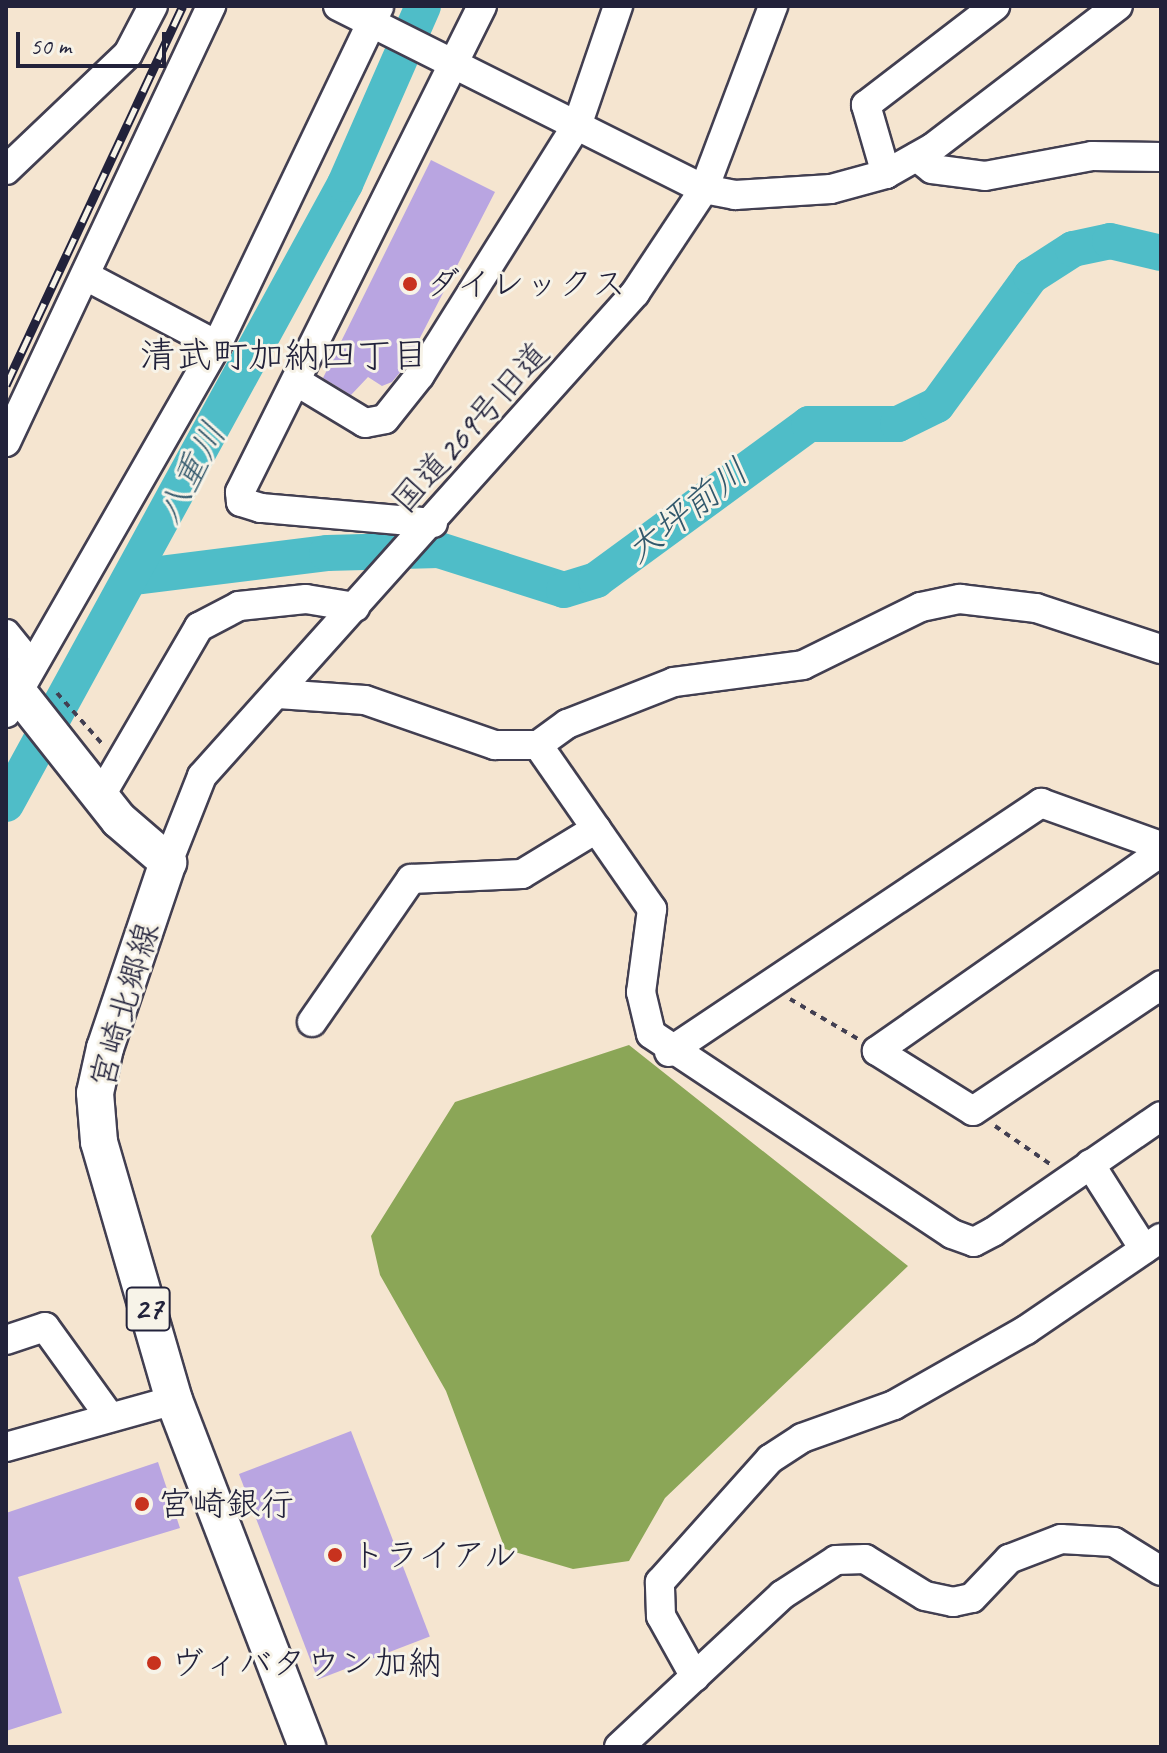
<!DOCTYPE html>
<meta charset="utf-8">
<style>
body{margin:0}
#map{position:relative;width:1167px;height:1753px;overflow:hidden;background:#f5e5d0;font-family:Caveat,"Klee One",sans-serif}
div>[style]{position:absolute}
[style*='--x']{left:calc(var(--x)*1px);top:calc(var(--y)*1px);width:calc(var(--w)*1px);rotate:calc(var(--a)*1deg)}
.forest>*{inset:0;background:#8ba657}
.river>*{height:36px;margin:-18px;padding:0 18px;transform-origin:18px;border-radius:18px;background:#4fbdc8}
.building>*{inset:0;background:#b9a5e1;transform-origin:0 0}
.path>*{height:4px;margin-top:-2px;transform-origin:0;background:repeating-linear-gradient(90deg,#423f51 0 6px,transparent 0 12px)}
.roads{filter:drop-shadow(2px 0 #423f51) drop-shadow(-2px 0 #423f51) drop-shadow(0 2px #423f51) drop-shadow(0 -2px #423f51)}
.minor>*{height:28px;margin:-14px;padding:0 14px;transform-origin:14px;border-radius:14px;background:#fff}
.major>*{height:36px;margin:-18px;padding:0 18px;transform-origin:18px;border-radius:18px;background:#fff}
.rail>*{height:9px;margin-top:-4.5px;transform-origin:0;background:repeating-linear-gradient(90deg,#f7f3e8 0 18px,#22223b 0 36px);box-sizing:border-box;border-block:2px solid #22223b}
.dots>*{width:22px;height:22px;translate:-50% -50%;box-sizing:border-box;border:4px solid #f7f3e8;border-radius:50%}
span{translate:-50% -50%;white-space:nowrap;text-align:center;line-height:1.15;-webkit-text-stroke:6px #f7f3e8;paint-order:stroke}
.shield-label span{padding:2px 6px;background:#f7f3e8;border:2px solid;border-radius:6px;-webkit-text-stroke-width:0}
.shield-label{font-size:32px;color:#22223b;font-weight:700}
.poi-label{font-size:34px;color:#22223b}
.left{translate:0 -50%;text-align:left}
.street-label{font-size:34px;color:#22223b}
.neighbourhood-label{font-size:36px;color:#22223b}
.water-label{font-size:36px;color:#32586c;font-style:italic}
.frame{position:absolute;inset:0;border:8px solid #22223b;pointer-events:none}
.scale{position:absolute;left:16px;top:32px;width:150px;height:36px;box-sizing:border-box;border:4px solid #22223b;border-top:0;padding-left:10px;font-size:24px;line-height:28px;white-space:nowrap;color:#22223b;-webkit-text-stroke:6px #f7f3e8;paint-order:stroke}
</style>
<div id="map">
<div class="forest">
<div style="clip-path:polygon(629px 1045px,908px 1266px,665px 1498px,629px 1561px,573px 1569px,505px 1549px,446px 1391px,380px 1275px,371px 1236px,455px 1102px)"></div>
</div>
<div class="river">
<div style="--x:135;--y:577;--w:193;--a:-7.1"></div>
<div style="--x:327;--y:553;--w:112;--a:-1.5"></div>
<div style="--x:439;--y:550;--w:131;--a:17.7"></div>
<div style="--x:564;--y:590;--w:34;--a:-17"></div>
<div style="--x:596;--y:580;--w:264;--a:-36.2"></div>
<div style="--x:809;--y:424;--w:89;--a:0"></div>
<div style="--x:898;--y:424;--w:43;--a:-26"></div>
<div style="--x:937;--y:405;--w:160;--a:-53.9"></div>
<div style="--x:1031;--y:276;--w:50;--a:-32.7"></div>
<div style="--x:1073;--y:249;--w:38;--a:-12"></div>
<div style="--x:1110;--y:241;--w:52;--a:13.2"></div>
<div style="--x:6;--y:804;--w:707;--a:-61.33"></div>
<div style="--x:345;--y:184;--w:194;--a:-66.3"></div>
</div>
<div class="building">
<div style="clip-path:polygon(431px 160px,495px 192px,406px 365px,392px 382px,382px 386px,368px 377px,351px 395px,323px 378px)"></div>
<div style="left:351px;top:1431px;width:220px;height:120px;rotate:69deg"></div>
<div style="clip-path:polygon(158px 1462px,180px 1528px,18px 1577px,62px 1713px,6px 1731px,6px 1513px)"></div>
</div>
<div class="path">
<div style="--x:57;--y:693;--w:71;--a:48.4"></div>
<div style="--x:790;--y:999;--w:79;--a:30.5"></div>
<div style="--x:995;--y:1126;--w:67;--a:34.6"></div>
</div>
<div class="roads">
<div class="minor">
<div style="--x:338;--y:6;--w:409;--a:26.6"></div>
<div style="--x:704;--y:189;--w:32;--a:11"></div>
<div style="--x:735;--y:195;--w:96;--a:-3.6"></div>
<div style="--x:831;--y:189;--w:57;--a:-15.3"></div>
<div style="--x:886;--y:174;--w:53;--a:-29.5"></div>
<div style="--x:932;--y:148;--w:234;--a:-37.4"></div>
<div style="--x:917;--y:157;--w:19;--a:39"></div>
<div style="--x:932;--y:169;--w:53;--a:7.5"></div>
<div style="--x:985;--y:176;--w:109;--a:-10.6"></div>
<div style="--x:1092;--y:156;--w:69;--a:0.8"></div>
<div style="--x:6;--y:170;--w:168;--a:-43.6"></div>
<div style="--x:128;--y:54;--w:54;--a:-62.5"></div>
<div style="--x:886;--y:174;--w:72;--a:-106.2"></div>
<div style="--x:866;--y:105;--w:163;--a:-37.5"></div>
<div style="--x:86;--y:276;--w:148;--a:27.8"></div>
<div style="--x:299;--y:383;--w:77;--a:31.2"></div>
<div style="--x:365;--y:423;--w:20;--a:-11"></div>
<div style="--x:385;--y:419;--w:56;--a:-51.5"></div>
<div style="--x:420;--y:375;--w:297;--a:-57.9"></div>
<div style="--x:578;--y:123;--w:124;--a:-71.1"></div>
<div style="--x:6;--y:442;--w:482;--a:-64.8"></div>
<div style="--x:433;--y:523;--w:173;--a:-175"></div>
<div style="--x:261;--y:508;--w:21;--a:-163"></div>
<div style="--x:241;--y:502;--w:10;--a:-96"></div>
<div style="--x:240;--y:492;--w:543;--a:-63.53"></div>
<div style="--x:6;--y:634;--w:38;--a:51"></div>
<div style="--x:278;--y:694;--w:87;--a:3.9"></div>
<div style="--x:365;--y:700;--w:138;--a:19.1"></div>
<div style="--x:495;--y:745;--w:43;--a:0"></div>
<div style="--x:538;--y:745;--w:36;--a:-36"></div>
<div style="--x:567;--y:724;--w:115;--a:-21.4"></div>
<div style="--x:674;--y:682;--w:130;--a:-7.5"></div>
<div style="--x:803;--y:665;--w:131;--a:-26.2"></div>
<div style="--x:921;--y:607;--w:40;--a:-12"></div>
<div style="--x:960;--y:599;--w:77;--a:6.8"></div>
<div style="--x:1036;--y:608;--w:132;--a:18.2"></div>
<div style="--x:6;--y:713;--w:424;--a:-60.2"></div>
<div style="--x:217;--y:345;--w:375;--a:-64.4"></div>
<div style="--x:538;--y:745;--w:200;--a:55.2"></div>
<div style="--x:652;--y:909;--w:84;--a:97.5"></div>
<div style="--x:641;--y:992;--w:43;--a:76.6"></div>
<div style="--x:651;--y:1034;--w:361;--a:33.6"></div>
<div style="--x:952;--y:1234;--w:23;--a:20"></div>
<div style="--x:974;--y:1242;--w:21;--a:-28"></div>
<div style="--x:993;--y:1232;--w:204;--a:-34.6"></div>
<div style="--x:100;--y:797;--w:197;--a:-59.8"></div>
<div style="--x:199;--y:627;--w:45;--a:-27.7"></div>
<div style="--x:239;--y:606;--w:67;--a:-6"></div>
<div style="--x:306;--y:599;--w:50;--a:9.3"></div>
<div style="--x:1161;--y:852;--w:347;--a:145"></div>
<div style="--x:877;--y:1051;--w:113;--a:32"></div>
<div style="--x:973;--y:1111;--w:226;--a:-33.8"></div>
<div style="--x:168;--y:862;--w:92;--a:-68.4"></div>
<div style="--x:202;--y:776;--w:649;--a:-48.12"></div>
<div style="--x:635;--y:293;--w:125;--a:-56.4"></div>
<div style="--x:704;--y:189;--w:196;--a:-69.3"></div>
<div style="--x:312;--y:1022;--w:174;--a:-55.3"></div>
<div style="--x:411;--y:879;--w:111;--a:-2.6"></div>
<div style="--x:522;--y:874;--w:87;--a:-31.3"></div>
<div style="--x:669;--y:1052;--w:448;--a:-33.8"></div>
<div style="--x:1041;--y:803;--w:127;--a:19.7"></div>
<div style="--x:1090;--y:1164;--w:101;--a:57.6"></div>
<div style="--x:6;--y:1340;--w:41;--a:-18.4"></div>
<div style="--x:45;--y:1327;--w:106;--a:54.2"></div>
<div style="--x:6;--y:1447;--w:174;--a:-15.6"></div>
<div style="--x:695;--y:1677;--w:70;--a:-119.1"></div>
<div style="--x:661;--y:1616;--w:34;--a:-92"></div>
<div style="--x:660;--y:1582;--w:165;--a:-48.2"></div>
<div style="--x:770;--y:1459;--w:38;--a:-33"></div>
<div style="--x:802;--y:1438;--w:98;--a:-19.7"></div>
<div style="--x:894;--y:1405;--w:152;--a:-29.6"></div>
<div style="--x:1026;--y:1330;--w:163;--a:-34.3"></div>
<div style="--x:619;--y:1747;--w:223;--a:-43"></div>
<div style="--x:782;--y:1595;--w:64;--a:-32.9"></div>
<div style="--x:836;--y:1560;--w:29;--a:-2"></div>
<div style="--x:865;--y:1559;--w:70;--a:31.7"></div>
<div style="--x:925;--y:1596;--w:29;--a:12"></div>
<div style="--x:953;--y:1602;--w:19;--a:-12"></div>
<div style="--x:972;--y:1598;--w:54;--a:-46.5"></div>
<div style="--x:1009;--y:1559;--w:56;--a:-21"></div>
<div style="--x:1061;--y:1539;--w:53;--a:3.2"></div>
<div style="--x:1114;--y:1542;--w:55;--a:31.7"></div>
</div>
<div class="major">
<div style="--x:6;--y:677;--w:182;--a:51.7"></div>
<div style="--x:119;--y:820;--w:65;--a:40.6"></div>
<div style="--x:168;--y:862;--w:196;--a:108.7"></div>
<div style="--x:105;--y:1048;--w:46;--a:102.5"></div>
<div style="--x:95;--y:1093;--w:49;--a:85.3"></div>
<div style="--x:99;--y:1142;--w:269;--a:73.8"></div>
<div style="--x:174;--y:1400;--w:372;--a:69"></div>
</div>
</div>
<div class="rail">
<div style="--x:6;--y:385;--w:418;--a:-65"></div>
</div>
<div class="dots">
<div style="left:410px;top:284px;background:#c8321e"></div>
<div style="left:142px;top:1504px;background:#c8321e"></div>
<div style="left:335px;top:1555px;background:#c8321e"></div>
<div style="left:154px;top:1663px;background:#c8321e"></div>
</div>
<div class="shield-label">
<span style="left:148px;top:1309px">27</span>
</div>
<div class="poi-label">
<span class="left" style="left:426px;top:284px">ダイレックス</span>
<span class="left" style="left:158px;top:1504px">宮崎銀行</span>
<span class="left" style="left:351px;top:1555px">トライアル</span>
<span class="left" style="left:170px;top:1663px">ヴィバタウン加納</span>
</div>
<div class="street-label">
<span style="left:470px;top:427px;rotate:-48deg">国道269号旧道</span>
<span style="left:124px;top:1005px;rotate:-74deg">宮崎北郷線</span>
</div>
<div class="neighbourhood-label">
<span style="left:284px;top:356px">清武町加納四丁目</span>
</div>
<div class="water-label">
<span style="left:191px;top:473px;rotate:-62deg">八重川</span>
<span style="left:687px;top:511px;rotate:-38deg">大坪前川</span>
</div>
<div class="frame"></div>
<div class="scale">50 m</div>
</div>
